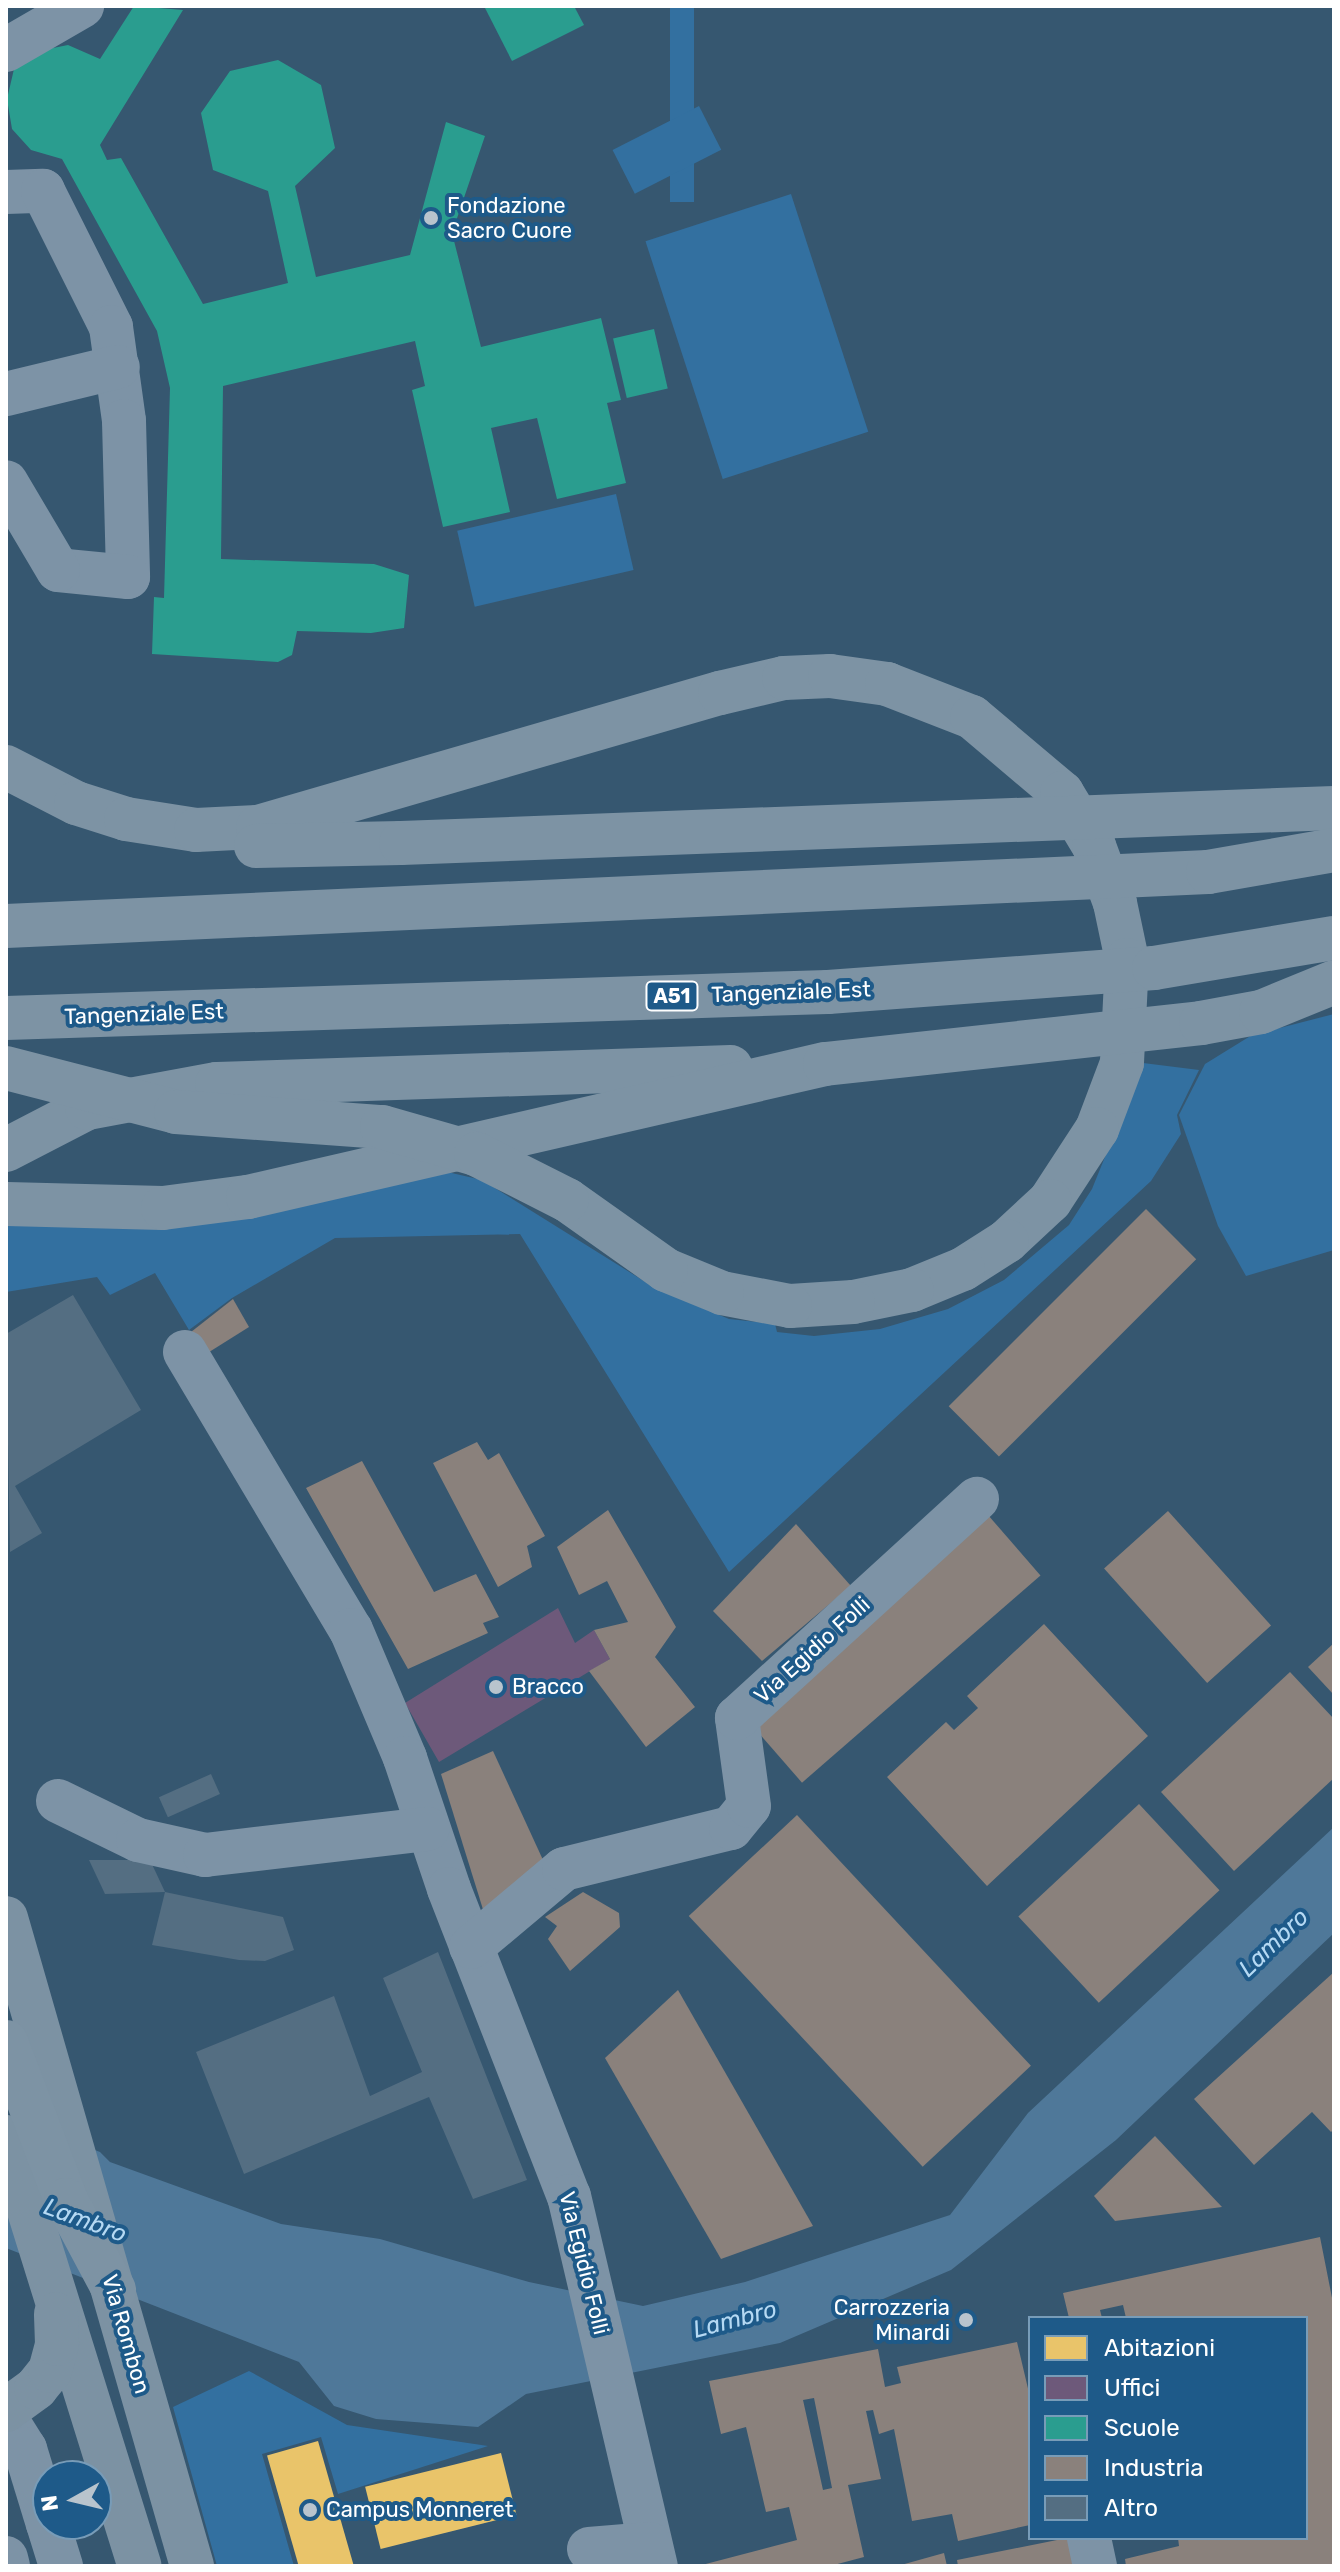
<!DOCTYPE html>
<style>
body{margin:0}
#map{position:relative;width:1340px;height:2572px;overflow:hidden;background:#365770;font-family:Rubik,sans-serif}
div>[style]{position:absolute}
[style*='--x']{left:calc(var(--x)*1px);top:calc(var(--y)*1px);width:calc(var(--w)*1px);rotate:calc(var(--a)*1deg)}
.green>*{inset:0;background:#3370a0;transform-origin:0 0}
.water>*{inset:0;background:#4f7899}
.homes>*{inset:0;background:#e9c46a;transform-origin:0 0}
.offices>*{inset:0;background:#6d597a}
.schools>*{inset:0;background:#2a9d8f;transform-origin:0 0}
.industry>*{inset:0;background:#8a817c;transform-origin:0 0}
.building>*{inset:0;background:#546e82;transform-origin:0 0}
.minor>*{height:44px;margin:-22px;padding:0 22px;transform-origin:22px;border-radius:22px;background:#7d93a6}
.major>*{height:44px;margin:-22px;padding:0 22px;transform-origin:22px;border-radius:22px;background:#7c92a3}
.highway>*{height:44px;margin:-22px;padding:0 22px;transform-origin:22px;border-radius:22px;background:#7d93a4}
.highway-bridge>*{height:44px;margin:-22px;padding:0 22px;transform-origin:22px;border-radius:22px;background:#7d93a4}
.dots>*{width:22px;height:22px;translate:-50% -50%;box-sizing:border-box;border:4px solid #1e5a89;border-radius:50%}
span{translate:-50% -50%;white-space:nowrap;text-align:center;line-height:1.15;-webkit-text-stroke:8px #1e5a89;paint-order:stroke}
.shield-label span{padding:2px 6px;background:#1e5a89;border:2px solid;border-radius:6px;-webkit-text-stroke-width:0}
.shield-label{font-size:20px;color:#fff;font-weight:700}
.poi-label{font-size:22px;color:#fff}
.left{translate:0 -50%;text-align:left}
.right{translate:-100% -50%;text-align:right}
.street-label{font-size:22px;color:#fff}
.water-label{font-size:24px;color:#b5d9f3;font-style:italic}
.frame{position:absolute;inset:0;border:8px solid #fff;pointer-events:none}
.legend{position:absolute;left:1028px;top:2316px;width:280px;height:224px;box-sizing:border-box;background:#1e5a89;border:2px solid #789cb8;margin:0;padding:10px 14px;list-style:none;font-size:24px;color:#fff}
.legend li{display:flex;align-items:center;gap:16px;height:40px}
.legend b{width:40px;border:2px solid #789cb8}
.north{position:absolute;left:32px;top:2460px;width:80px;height:80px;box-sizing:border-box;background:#1e5a89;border:2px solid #789cb8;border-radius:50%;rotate:262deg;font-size:22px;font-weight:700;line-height:32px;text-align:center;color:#fff}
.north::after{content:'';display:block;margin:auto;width:28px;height:36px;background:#b9c4cd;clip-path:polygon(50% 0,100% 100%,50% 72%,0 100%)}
</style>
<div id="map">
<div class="green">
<div style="left:670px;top:6px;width:24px;height:196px"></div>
<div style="left:699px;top:106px;width:49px;height:97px;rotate:63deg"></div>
<div style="left:791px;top:194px;width:250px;height:153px;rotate:72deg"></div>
<div style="left:616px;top:494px;width:78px;height:163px;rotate:77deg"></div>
<div style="clip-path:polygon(1334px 1014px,1334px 1250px,1246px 1276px,1218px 1226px,1179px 1115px,1205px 1064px,1252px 1035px)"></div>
<div style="clip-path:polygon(1143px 1063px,1199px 1070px,1177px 1115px,1181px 1134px,1151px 1181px,729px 1572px,520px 1234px,335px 1238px,232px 1298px,189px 1330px,155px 1273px,110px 1295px,97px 1277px,6px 1292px,6px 1224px,443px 1171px,482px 1180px,655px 1288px,729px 1319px,775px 1324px,777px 1332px,814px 1336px,880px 1329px,948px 1309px,1004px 1280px,1069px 1225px,1092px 1189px)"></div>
<div style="clip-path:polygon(249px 2371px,347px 2425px,488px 2446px,338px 2494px,321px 2437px,262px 2454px,294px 2566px,217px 2566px,173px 2407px)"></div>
</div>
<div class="water">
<div style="clip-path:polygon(1334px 1827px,1334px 1933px,1116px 2140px,951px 2270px,780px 2343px,526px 2394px,478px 2427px,376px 2419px,334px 2406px,299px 2362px,6px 2248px,6px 2115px,100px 2152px,110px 2162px,281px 2224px,380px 2239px,529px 2282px,643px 2306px,745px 2282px,950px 2215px,1028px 2113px)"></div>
</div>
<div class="homes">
<div style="left:318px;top:2441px;width:130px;height:53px;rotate:74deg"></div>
<div style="left:501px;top:2453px;width:64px;height:140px;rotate:76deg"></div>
</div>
<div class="offices">
<div style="clip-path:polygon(558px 1608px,575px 1643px,594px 1630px,610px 1659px,439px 1762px,405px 1703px)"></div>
</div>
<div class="schools">
<div style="clip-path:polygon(134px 6px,183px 10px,100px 145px,107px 160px,121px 158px,203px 304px,288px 283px,268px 191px,213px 170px,201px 113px,230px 71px,278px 60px,321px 85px,335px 148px,295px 186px,316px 277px,410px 255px,446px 122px,485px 136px,452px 233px,481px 347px,601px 318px,621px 400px,607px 403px,626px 483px,557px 499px,537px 418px,491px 428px,510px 512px,443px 527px,412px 390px,425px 386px,415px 341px,223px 386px,221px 559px,374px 564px,409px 575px,404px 628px,371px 633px,297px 631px,292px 655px,278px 662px,152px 654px,154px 597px,164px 598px,170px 388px,157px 331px,62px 159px,31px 150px,12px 129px,7px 99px,14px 69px,38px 51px,68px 45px,100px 59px)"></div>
<div style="clip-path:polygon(484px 6px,574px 6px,584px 25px,512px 61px)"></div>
<div style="left:654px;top:329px;width:61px;height:42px;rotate:77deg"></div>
</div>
<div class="industry">
<div style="left:1146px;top:1209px;width:71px;height:279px;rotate:45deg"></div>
<div style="clip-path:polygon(233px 1299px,249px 1327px,206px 1354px,191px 1332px)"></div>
<div style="clip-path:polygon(477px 1442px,488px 1460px,499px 1453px,545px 1536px,527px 1546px,532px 1567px,498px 1587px,433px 1463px)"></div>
<div style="clip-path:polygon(362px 1461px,434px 1592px,476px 1574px,499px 1617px,483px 1623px,488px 1633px,408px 1669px,306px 1488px)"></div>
<div style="clip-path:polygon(608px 1510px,676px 1627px,655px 1657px,695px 1707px,646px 1747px,589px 1671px,610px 1659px,594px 1630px,628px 1622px,607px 1581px,579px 1595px,557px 1547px)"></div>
<div style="left:1168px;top:1511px;width:154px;height:86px;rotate:48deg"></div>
<div style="left:988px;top:1515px;width:80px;height:316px;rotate:49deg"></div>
<div style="clip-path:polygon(796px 1524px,851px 1586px,762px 1661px,713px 1611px)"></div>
<div style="clip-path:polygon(1044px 1624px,1148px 1736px,987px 1886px,887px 1777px,946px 1722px,954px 1730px,978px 1708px,967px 1696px)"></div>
<div style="clip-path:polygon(1334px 1643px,1334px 1695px,1308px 1667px)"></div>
<div style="clip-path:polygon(1290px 1672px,1334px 1719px,1334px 1778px,1234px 1871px,1161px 1792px)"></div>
<div style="clip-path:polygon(493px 1751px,543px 1860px,486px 1919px,441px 1774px)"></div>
<div style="left:1139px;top:1804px;width:118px;height:165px;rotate:47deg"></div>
<div style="left:797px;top:1815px;width:343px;height:148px;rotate:47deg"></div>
<div style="clip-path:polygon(583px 1892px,619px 1913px,620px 1927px,570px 1971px,548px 1939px,557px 1926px,545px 1917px)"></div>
<div style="clip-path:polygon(1334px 1972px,1334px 2129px,1331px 2132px,1312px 2112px,1254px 2165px,1194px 2099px)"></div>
<div style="clip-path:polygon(678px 1990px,813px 2226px,721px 2259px,605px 2058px)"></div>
<div style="clip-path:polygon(1155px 2136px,1222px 2207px,1115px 2221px,1094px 2196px)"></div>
<div style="clip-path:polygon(1320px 2237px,1334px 2308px,1334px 2566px,1126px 2566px,1125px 2559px,1179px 2546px,1178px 2538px,1306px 2538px,1306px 2318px,1126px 2318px,1123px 2305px,1100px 2310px,1102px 2318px,1069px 2318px,1063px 2293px)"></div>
<div style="clip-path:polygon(evenodd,1017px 2342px,1030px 2397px,1030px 2525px,958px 2541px,952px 2514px,912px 2521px,894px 2429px,879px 2434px,873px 2410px,866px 2411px,881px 2479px,848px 2485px,864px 2557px,830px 2566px,698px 2566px,797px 2540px,789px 2507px,766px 2512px,746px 2427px,721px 2434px,709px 2381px,878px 2349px,885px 2387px,901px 2383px,897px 2367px,1017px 2342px,814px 2398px,832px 2488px,823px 2490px,803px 2400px,814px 2398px)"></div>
<div style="clip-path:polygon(1067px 2538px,1072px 2538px,1079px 2566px,958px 2566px,957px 2560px)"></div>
<div style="clip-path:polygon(944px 2553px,947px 2566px,901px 2566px,901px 2565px)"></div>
</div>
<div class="building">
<div style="clip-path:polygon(73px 1295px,141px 1410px,15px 1486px,42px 1533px,10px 1552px,6px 1334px)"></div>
<div style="left:211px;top:1774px;width:22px;height:57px;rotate:66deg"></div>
<div style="clip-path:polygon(89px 1860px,150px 1860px,165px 1892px,105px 1894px)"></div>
<div style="clip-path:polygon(165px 1892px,283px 1917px,294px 1950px,265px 1961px,239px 1960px,152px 1945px)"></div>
<div style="clip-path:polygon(438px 1952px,527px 2180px,473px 2199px,429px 2097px,244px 2174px,196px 2052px,334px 1996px,370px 2096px,422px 2072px,383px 1978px)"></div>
</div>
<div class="minor">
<div style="--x:6;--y:50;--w:88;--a:-30.1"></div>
<div style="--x:6;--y:192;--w:37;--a:-2"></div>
<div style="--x:43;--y:191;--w:152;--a:63.4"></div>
<div style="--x:111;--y:327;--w:95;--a:82.1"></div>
<div style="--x:124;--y:421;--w:156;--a:88.5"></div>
<div style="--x:128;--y:577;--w:70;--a:-174.3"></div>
<div style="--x:58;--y:570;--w:102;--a:-120.6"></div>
<div style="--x:6;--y:394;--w:115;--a:-13.6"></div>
<div style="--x:185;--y:1352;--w:324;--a:59.2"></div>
<div style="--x:351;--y:1630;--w:139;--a:67.1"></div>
<div style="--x:405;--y:1758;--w:138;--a:71.4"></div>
<div style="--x:449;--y:1889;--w:330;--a:68.7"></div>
<div style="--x:569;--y:2196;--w:380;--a:76.8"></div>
<div style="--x:58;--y:1801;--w:89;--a:26"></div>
<div style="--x:138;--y:1840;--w:69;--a:12.6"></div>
<div style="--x:205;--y:1855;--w:224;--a:-6.7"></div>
<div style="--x:471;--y:1947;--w:121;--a:-40"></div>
<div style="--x:564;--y:1869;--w:172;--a:-13.8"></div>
<div style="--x:731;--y:1828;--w:28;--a:-51"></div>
<div style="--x:749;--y:1806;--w:89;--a:-97.8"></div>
<div style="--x:737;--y:1718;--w:325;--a:-42.4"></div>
<div style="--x:6;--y:2419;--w:36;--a:58"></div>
<div style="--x:25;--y:2449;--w:78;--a:73"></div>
<div style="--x:48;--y:2524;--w:44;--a:72.8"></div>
<div style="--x:1089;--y:2538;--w:29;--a:78"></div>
<div style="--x:589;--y:2549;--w:61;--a:-4.7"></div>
<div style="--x:6;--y:2558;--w:8;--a:76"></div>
</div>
<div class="major">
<div style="--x:6;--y:1918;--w:674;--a:73.98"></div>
<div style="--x:6;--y:2137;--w:449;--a:72.7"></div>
<div style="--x:6;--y:2410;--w:37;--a:-36"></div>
<div style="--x:36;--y:2388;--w:22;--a:-51"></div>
<div style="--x:50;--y:2371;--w:28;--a:-75"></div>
<div style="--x:57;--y:2344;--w:30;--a:-92"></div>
</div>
<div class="highway">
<div style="--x:6;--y:767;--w:79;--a:27.2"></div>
<div style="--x:76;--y:803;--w:52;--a:17.7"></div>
<div style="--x:126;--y:819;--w:71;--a:8.9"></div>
<div style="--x:196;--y:830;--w:62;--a:-2.8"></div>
<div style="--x:258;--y:827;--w:481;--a:-16.2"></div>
<div style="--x:720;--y:693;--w:66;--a:-13.2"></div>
<div style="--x:784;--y:678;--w:46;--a:-2.5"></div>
<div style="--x:830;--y:676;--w:58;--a:8"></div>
<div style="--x:887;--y:684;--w:91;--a:21.2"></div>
<div style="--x:972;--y:717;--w:118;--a:40.2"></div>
<div style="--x:1062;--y:793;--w:62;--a:58.9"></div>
<div style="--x:1094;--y:846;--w:61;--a:69.8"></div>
<div style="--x:1115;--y:903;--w:58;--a:78.1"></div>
<div style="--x:1127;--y:960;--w:103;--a:92.8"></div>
<div style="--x:1122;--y:1063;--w:71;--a:110.7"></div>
<div style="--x:1097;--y:1129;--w:86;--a:123.1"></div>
<div style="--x:1050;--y:1201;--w:59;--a:137.1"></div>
<div style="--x:1007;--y:1241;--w:52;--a:147.5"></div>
<div style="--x:963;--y:1269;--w:55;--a:157.6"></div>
<div style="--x:912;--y:1290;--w:60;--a:168.5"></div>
<div style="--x:853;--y:1302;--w:63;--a:176.4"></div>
<div style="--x:790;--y:1306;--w:69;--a:-169.2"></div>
<div style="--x:722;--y:1293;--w:61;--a:-157.7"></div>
<div style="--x:666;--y:1270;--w:121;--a:-144.7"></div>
<div style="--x:256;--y:846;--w:145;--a:-1.2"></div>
<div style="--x:6;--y:1150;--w:91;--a:-27.4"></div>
<div style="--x:87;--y:1108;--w:132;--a:-10.5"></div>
<div style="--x:217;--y:1084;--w:514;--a:-1.89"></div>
<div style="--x:7;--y:1204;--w:156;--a:1.5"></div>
<div style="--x:163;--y:1208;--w:86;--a:-7.4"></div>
<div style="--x:248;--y:1197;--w:592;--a:-12.98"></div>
<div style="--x:6;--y:2042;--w:169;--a:69.2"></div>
<div style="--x:66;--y:2200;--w:102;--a:61.9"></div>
</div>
<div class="highway-bridge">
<div style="--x:401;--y:843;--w:934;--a:-2.15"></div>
<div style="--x:6;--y:926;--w:1203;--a:-2.57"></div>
<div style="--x:1208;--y:872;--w:128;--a:-9.9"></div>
<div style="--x:6;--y:1018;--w:822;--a:-1.81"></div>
<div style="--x:828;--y:992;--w:327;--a:-4.2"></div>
<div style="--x:1154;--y:968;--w:182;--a:-9.5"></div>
<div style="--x:825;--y:1064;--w:378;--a:-6.2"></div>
<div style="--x:1201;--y:1023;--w:61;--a:-10.4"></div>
<div style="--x:1261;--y:1012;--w:79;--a:-22.3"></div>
<div style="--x:6;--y:1068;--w:176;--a:14.5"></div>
<div style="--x:176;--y:1112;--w:207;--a:4.2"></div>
<div style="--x:382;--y:1127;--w:98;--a:16"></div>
<div style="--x:476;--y:1154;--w:102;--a:26.8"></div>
</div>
<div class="dots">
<div style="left:431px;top:218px;background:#b9c4cd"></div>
<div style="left:496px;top:1687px;background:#b9c4cd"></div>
<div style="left:966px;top:2320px;background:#b9c4cd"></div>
<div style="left:310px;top:2510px;background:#b9c4cd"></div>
</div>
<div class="shield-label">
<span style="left:672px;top:996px">A51</span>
</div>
<div class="poi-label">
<span class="left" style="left:447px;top:218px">Fondazione<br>Sacro Cuore</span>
<span class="left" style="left:512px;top:1687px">Bracco</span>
<span class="right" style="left:950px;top:2320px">Carrozzeria<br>Minardi</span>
<span class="left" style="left:326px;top:2510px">Campus Monneret</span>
</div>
<div class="street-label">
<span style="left:791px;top:992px;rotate:-2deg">Tangenziale Est</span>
<span style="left:144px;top:1014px;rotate:-2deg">Tangenziale Est</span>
<span style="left:812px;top:1650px;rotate:-42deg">Via Egidio Folli</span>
<span style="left:584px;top:2263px;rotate:76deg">Via Egidio Folli</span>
<span style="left:126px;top:2334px;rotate:74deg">Via Rombon</span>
</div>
<div class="water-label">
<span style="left:1274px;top:1943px;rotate:-44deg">Lambro</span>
<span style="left:85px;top:2221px;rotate:20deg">Lambro</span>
<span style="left:735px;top:2320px;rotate:-15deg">Lambro</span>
</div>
<div class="frame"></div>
<ul class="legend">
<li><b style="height:22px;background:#e9c46a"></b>Abitazioni</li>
<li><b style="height:22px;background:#6d597a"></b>Uffici</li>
<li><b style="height:22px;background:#2a9d8f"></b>Scuole</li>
<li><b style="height:22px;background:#8a817c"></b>Industria</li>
<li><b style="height:22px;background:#546e82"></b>Altro</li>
</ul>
<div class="north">N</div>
</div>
